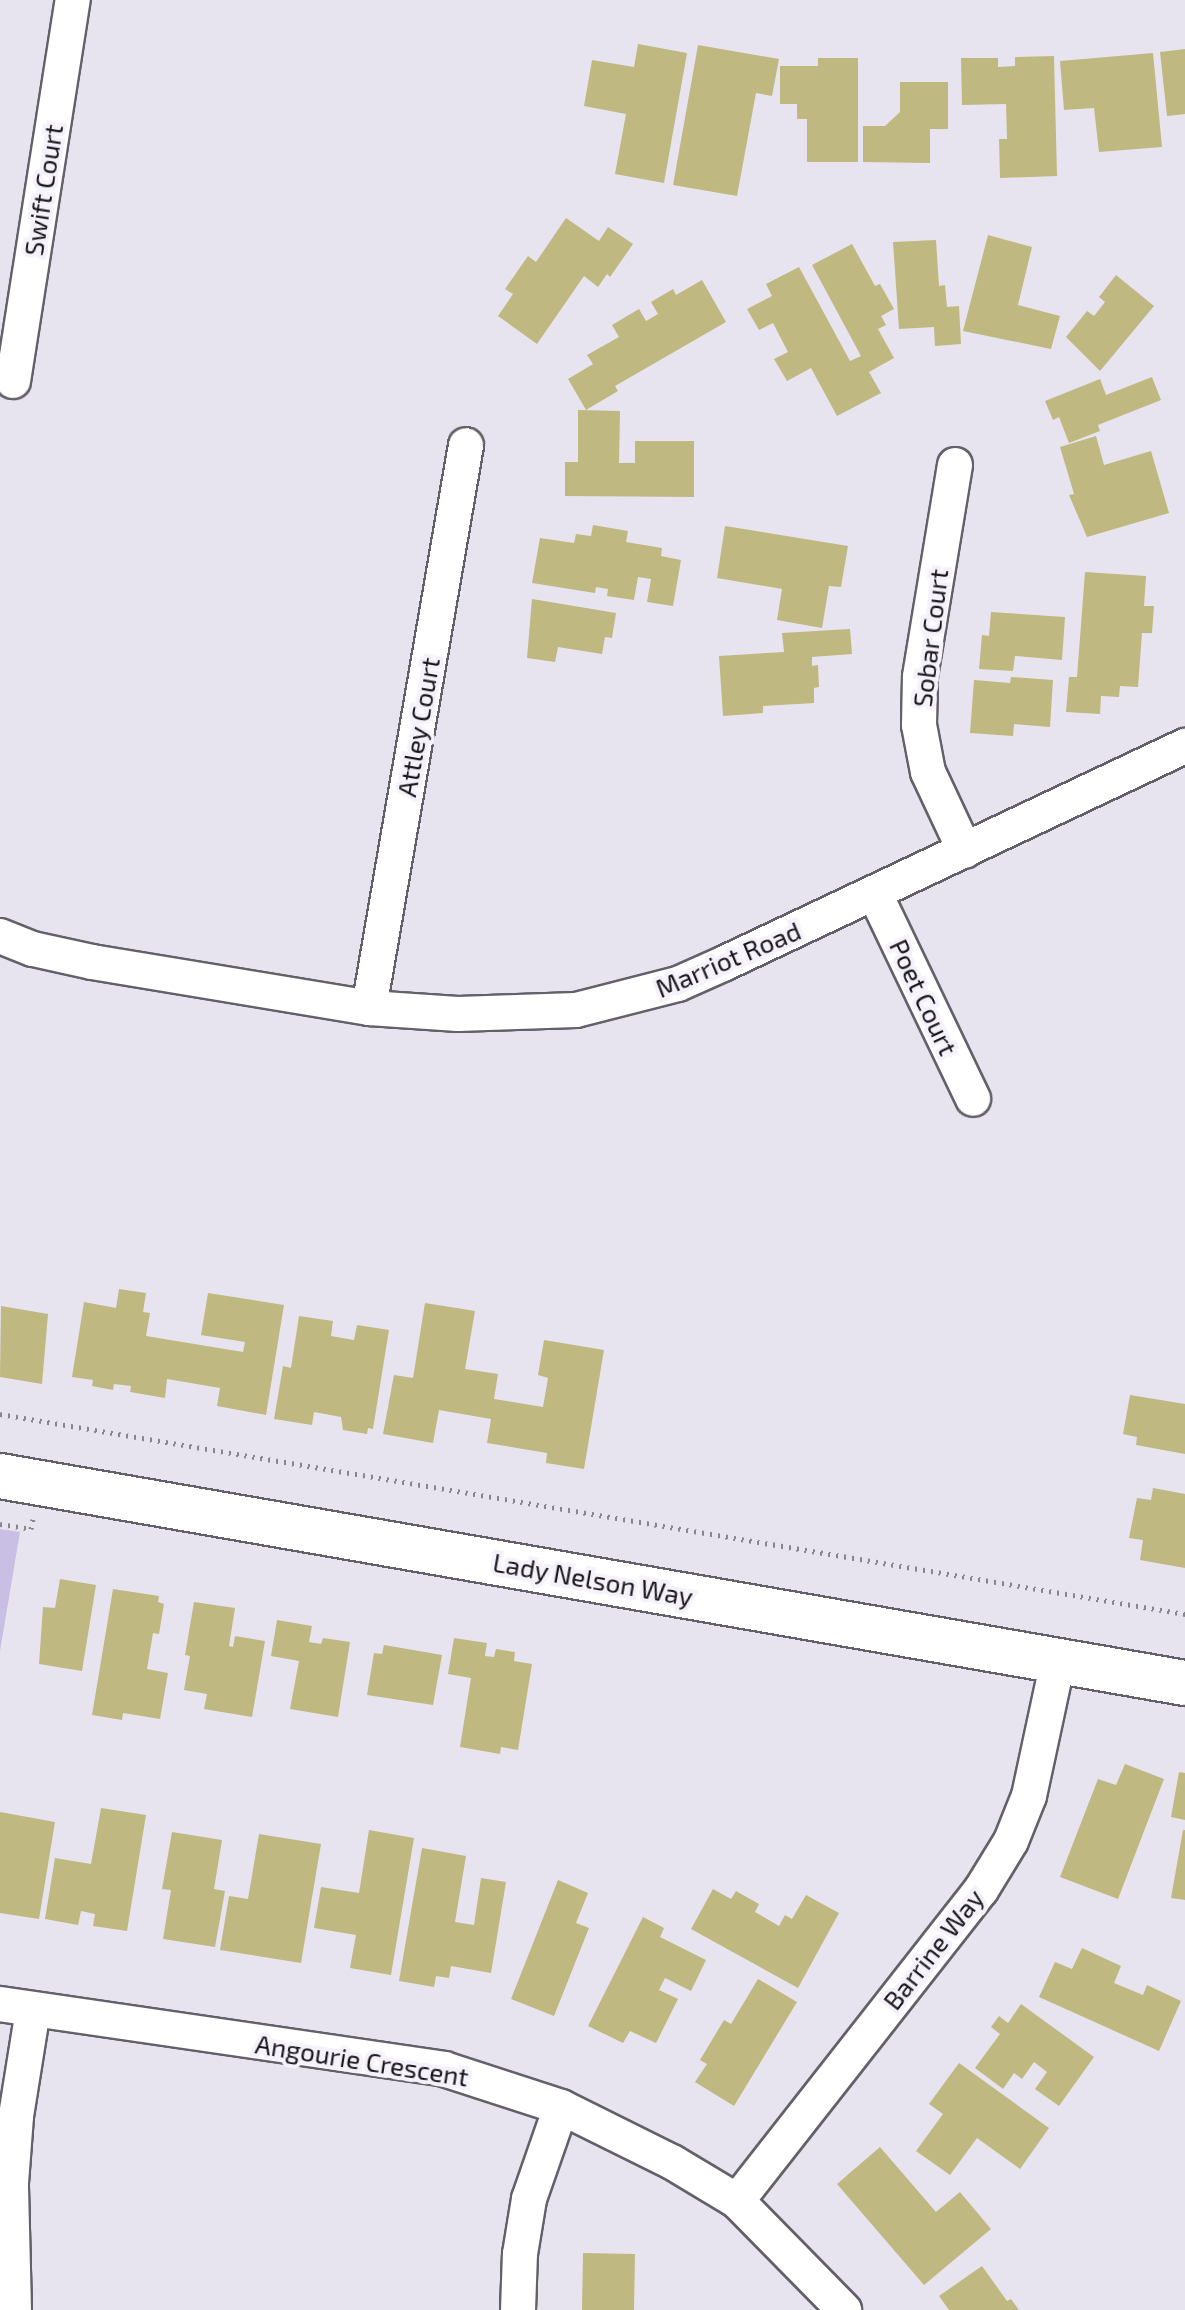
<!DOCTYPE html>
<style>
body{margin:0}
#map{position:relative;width:1185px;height:2310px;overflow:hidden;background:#e7e4ef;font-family:"Exo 2",sans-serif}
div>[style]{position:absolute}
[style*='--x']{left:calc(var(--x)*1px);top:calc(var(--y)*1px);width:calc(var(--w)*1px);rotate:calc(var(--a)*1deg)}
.green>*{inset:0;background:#c9bee3}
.building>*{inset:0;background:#bfb880;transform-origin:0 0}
.path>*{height:5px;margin-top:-2.5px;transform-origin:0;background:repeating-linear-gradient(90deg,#87858c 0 2px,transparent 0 8px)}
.roads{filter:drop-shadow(2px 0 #636069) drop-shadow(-2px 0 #636069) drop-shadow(0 2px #636069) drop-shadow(0 -2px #636069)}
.street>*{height:34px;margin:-17px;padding:0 17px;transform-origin:17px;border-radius:17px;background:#fff}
.secondary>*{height:44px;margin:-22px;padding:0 22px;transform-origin:22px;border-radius:22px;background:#fff}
span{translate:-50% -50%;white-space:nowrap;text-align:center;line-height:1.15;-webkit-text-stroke:8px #f5f2fc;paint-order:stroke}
.street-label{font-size:26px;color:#171619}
</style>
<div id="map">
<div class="green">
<div style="clip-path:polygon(0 1529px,20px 1532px,0 1651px)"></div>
</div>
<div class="building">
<div style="clip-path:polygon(638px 44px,687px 53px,664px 183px,615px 174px,626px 114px,584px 106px,592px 60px,634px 67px)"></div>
<div style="clip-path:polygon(698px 45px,779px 59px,772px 96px,756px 93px,737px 196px,673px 185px)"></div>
<div style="clip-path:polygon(1185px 49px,1185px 114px,1167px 116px,1160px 52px)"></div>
<div style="clip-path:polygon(1153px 53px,1162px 147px,1099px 152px,1094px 108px,1064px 110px,1060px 61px)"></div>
<div style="clip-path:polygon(1054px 56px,1057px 176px,1000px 178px,999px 139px,1007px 139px,1006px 104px,962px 105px,961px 58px,998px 58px,998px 67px,1015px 66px,1015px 57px)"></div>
<div style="clip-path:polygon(818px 58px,858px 58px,858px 162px,807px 162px,807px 119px,797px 119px,797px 104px,780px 104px,780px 66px,818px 66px)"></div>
<div style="clip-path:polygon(900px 82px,948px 82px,948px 129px,930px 129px,930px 163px,863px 162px,863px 126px,885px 126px,900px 112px)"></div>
<div style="clip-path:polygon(566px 218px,599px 241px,608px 227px,633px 244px,610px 277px,607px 274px,598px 287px,584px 276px,537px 344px,498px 316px,513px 294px,505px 289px,528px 256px,536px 262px)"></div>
<div style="clip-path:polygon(988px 235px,1032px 247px,1018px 305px,1060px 316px,1051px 349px,963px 331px)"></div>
<div style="clip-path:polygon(936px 240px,939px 286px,945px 285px,947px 307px,959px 306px,961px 344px,935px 346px,934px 327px,899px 329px,893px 242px)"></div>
<div style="clip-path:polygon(852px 244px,875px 286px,880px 284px,894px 309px,881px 316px,886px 325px,878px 329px,894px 358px,869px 372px,881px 393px,837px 416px,811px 368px,787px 381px,774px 359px,788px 352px,773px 323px,759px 330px,747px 309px,772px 296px,766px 284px,799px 267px,850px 361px,861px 356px,812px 265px)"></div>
<div style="clip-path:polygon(1116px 275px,1154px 306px,1100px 371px,1066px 337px,1087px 311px,1094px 316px,1105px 302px,1099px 297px)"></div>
<div style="clip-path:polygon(702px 280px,726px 322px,615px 386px,618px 391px,586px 410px,568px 379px,593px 364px,587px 355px,619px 337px,612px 325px,639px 309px,646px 321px,658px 314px,651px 302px,673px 289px,676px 295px)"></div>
<div style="clip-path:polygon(1152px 377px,1161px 400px,1098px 425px,1100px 431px,1069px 443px,1059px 417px,1053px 420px,1045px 401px,1100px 379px,1106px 395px)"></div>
<div style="clip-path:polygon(578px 410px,620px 411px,619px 463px,635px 463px,635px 441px,694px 441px,694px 497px,565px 496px,565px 462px,578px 462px)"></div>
<div style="clip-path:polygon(1096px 436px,1104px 465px,1151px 451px,1169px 513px,1087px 537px,1069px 495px,1074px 494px,1060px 447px)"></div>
<div style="clip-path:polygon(593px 525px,628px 531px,626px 542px,662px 548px,661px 556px,681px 560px,673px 606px,647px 602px,651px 579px,638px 577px,634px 600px,607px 596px,608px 589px,596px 587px,595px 593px,532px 583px,540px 538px,574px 543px,576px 534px,591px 536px)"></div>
<div style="clip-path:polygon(725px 526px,848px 546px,841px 587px,829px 586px,822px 628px,777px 620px,782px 589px,717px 578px)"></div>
<div style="clip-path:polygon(1085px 572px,1146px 576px,1144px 606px,1154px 606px,1152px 633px,1142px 633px,1138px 687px,1120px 686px,1119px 697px,1101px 696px,1100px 714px,1066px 712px,1069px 677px,1077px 677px)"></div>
<div style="clip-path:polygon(532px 599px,616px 613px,612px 638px,605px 637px,602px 654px,558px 647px,555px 662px,527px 658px)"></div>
<div style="clip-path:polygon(991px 612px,1065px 617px,1062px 660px,1015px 656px,1013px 671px,979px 669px,982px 635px,989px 636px)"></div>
<div style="clip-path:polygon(850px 629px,852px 654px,812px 657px,812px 666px,818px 665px,819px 687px,814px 688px,814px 703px,763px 706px,763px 713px,723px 716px,719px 656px,784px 652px,782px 633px)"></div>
<div style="clip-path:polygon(1011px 677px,1053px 680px,1050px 727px,1014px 724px,1013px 736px,970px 733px,974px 680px,1010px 683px)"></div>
<div style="clip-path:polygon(119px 1289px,146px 1293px,143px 1312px,150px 1313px,146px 1336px,243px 1352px,245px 1342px,201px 1335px,208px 1293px,284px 1305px,266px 1415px,217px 1406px,220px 1388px,167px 1379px,165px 1398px,130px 1392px,131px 1386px,114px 1384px,113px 1390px,92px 1386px,93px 1380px,72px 1377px,84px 1302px,116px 1308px)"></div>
<div style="clip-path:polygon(425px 1303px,475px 1311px,465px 1369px,498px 1374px,494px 1399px,543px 1407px,548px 1378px,538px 1375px,544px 1340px,604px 1350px,584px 1469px,546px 1463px,547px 1453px,487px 1443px,491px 1419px,439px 1410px,433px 1443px,383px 1434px,394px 1375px,413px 1378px)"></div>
<div style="clip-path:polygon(1px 1306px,48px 1314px,42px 1384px,0 1377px)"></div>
<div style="clip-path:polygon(299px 1316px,333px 1321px,331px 1336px,354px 1340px,357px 1325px,389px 1330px,373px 1429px,368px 1428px,367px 1434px,343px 1430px,341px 1417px,314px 1412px,312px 1425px,274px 1419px,283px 1366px,291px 1368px)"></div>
<div style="clip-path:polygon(1130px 1395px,1185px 1404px,1185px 1454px,1136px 1445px,1137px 1437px,1123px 1434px)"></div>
<div style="clip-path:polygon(1153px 1488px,1185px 1494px,1185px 1568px,1140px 1560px,1143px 1540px,1129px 1538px,1137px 1498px,1151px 1500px)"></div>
<div style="clip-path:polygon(60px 1579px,96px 1585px,82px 1671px,39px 1664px,43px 1607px,55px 1608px)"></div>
<div style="clip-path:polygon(113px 1589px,159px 1596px,158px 1602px,164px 1604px,159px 1634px,153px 1633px,147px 1669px,168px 1673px,160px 1719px,123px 1713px,122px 1720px,92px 1715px)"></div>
<div style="clip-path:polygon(194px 1602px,235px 1608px,229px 1646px,233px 1647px,235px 1636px,265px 1641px,252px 1717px,204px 1709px,207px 1694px,184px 1690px,190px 1656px,185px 1655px)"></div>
<div style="clip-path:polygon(277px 1620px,312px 1626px,309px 1642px,321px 1644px,323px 1638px,350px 1642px,338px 1717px,290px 1709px,299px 1661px,271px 1656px)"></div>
<div style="clip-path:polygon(454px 1638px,487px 1643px,485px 1656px,494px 1657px,496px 1649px,515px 1652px,514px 1661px,532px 1664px,518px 1750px,501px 1747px,500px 1754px,460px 1747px,471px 1678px,448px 1674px)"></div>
<div style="clip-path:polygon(384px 1645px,442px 1655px,433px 1705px,367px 1695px,374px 1653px,382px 1654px)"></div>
<div style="clip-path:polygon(1125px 1764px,1164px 1779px,1118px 1899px,1060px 1877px,1098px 1779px,1116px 1785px)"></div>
<div style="clip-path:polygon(1179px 1772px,1185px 1773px,1185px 1820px,1171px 1817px)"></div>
<div style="clip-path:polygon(101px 1808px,146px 1815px,127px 1931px,93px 1926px,95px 1914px,81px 1911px,78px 1925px,45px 1919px,55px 1858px,91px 1864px)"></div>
<div style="clip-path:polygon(0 1812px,55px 1822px,39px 1919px,0 1913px)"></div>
<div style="clip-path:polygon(369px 1830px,414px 1838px,391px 1975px,350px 1968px,356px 1935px,314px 1928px,321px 1887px,359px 1893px)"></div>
<div style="clip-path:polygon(1183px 1830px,1185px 1830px,1185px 1900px,1171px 1898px)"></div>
<div style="clip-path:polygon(172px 1832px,222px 1840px,214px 1889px,225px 1891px,215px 1947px,163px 1939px,171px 1890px,162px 1889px)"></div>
<div style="clip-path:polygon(259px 1834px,321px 1844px,301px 1963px,220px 1950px,229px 1896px,248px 1899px)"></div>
<div style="clip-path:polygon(422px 1848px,466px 1856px,455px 1922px,474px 1925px,481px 1878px,506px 1882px,491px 1973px,451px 1966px,449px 1978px,436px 1976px,434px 1987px,399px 1981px)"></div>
<div style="clip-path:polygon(558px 1880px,588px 1893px,576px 1923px,589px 1928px,554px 2016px,511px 1999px)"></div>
<div style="clip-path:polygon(713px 1889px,731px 1899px,736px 1891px,759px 1904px,755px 1912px,779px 1926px,785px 1915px,792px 1919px,806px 1895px,839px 1913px,798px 1988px,691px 1929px)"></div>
<div style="clip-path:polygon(643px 1917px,664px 1928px,660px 1937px,706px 1960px,691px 1991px,665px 1978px,659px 1990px,678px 1999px,656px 2043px,630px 2031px,623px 2043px,588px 2026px)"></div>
<div style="clip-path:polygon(1082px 1948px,1121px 1966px,1114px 1983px,1143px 1995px,1147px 1985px,1181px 2001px,1159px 2051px,1039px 1997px,1055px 1962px,1072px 1969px)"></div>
<div style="clip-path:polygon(758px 1979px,797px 2002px,734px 2106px,695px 2082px,707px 2064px,700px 2060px,724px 2020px,731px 2024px)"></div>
<div style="clip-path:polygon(1021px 2004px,1094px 2057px,1059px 2106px,1035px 2089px,1047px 2072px,1034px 2062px,1022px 2079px,1014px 2073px,1003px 2089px,975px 2068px,1000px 2034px,991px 2027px,999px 2016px,1008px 2023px)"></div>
<div style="clip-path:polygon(959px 2063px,1049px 2128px,1020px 2169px,977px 2138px,950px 2175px,916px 2151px,943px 2114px,929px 2104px)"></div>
<div style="clip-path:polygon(880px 2147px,936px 2212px,960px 2192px,991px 2229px,924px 2285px,837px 2184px)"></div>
<div style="left:583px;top:2253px;width:52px;height:57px;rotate:1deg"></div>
<div style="clip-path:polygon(982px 2266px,1007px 2301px,1011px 2299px,1019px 2310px,949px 2310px,939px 2296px)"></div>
</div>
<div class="path">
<div style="--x:0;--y:1414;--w:1202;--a:9.58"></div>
<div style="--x:0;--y:1524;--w:31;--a:9"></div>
<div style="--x:31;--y:1529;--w:10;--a:-79"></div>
</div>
<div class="roads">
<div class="street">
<div style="--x:13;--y:381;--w:386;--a:-81.1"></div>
<div style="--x:955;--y:465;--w:215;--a:99.4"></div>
<div style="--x:920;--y:677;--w:48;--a:91.2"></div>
<div style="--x:919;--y:725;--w:48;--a:79.2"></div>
<div style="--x:928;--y:772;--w:87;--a:64.9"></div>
<div style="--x:875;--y:894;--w:227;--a:64.4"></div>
<div style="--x:0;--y:936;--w:35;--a:22"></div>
<div style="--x:33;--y:949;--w:60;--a:12.4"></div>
<div style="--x:92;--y:962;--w:281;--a:9.4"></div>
<div style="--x:369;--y:1008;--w:89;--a:3.9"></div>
<div style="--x:458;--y:1014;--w:118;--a:-1.9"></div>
<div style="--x:576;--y:1010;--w:105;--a:-14.3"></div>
<div style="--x:678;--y:984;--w:51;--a:-24.1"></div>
<div style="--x:725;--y:963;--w:509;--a:-25.26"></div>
<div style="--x:369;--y:1008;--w:571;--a:-80.22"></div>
<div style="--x:0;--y:2004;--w:449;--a:8.3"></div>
<div style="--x:444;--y:2069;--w:123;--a:18"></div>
<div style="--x:561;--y:2107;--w:124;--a:26.4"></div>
<div style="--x:672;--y:2162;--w:76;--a:31"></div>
<div style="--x:737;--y:2201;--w:153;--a:45.5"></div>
<div style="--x:737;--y:2201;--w:395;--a:-51.9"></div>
<div style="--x:981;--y:1890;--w:57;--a:-58.5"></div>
<div style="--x:1011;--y:1841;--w:48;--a:-68.2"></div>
<div style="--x:1029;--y:1796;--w:138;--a:-77.9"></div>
<div style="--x:14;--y:2310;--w:127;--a:-91.4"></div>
<div style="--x:11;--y:2183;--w:67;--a:-85.7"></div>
<div style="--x:16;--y:2116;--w:107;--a:-80.9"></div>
<div style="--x:518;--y:2310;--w:56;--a:-88"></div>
<div style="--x:520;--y:2254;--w:56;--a:-80.7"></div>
<div style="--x:529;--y:2199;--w:97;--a:-70.8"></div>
</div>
<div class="secondary">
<div style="--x:0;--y:1476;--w:1203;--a:9.91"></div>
</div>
</div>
<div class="street-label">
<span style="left:43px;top:190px;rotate:-81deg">Swift Court</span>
<span style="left:930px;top:638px;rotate:-83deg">Sobar Court</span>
<span style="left:418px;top:727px;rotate:-80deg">Attley Court</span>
<span style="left:728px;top:959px;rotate:-23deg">Marriot Road</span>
<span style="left:924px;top:997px;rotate:65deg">Poet Court</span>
<span style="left:593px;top:1579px;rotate:10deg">Lady Nelson Way</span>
<span style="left:933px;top:1949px;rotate:-52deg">Barrine Way</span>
<span style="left:362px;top:2060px;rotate:9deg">Angourie Crescent</span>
</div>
</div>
